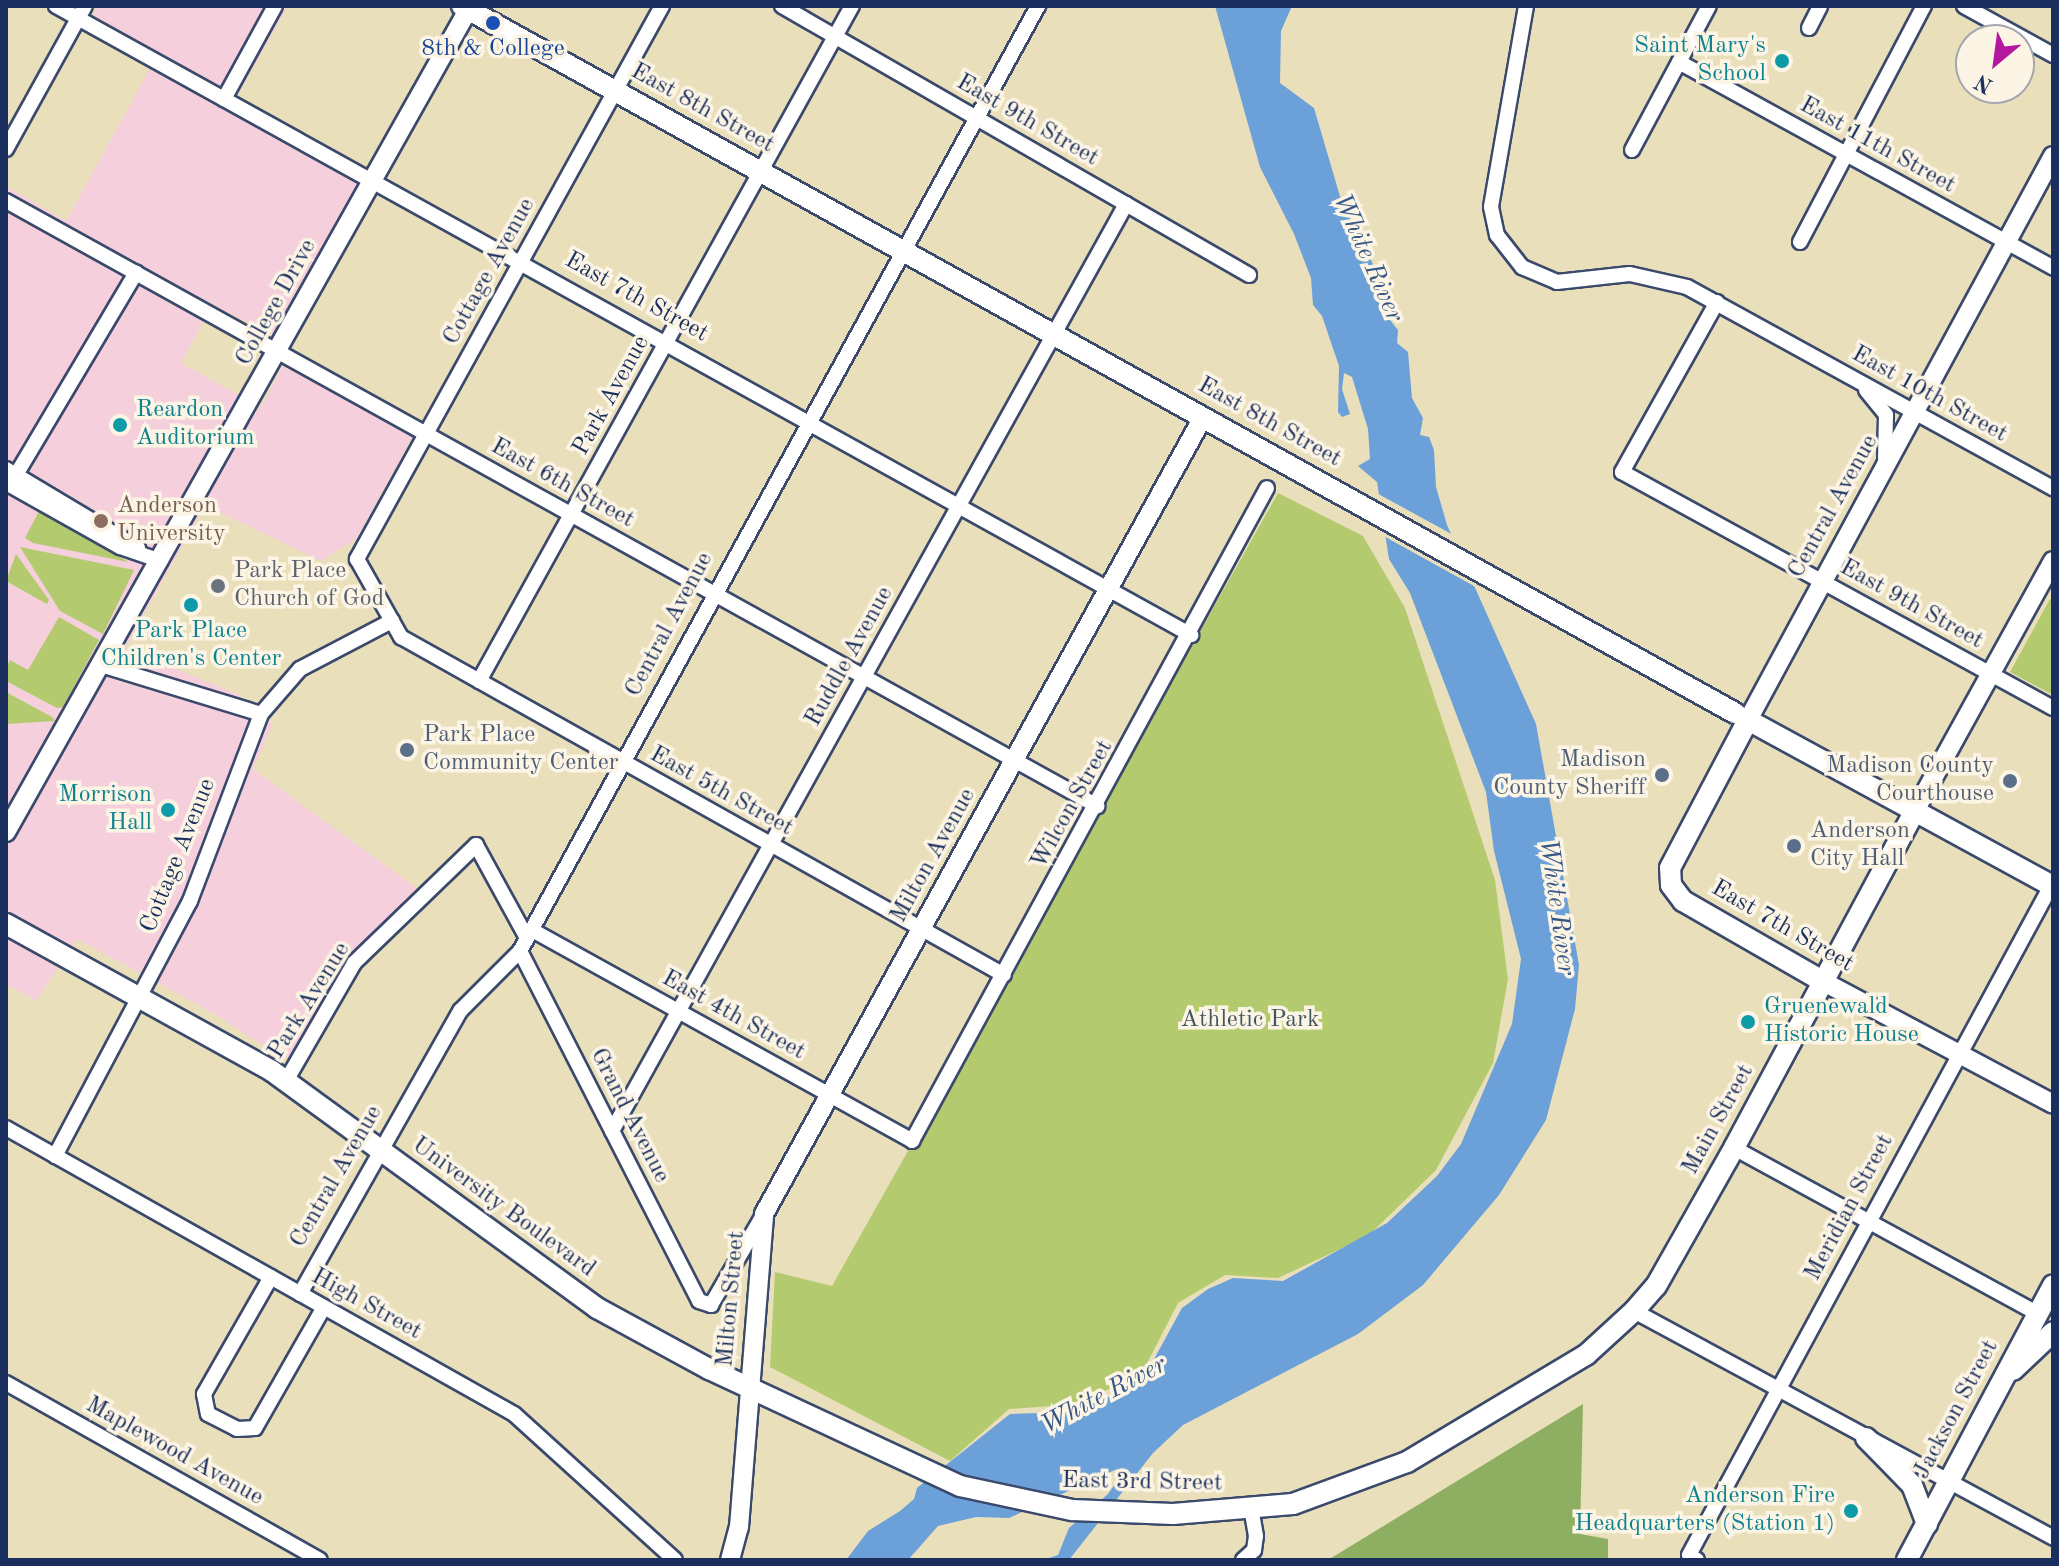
<!DOCTYPE html>
<style>
body{margin:0}
#map{position:relative;width:2059px;height:1566px;overflow:hidden;background:#eadfbb;font-family:"Old Standard TT",serif}
div>[style]{position:absolute}
[style*='--x']{left:calc(var(--x)*1px);top:calc(var(--y)*1px);width:calc(var(--w)*1px);rotate:calc(var(--a)*1deg)}
.built>*{inset:0;background:#f5cfdb}
.green>*{inset:0;background:#b3ca6f}
.forest>*{inset:0;background:#8eae62}
.water>*{inset:0;background:#6ca0d8}
.pier>*{inset:0;background:#eadfbb}
.roads{filter:drop-shadow(2px 0 #3a496c) drop-shadow(-2px 0 #3a496c) drop-shadow(0 2px #3a496c) drop-shadow(0 -2px #3a496c)}
.minor>*{height:14px;margin:-7px;padding:0 7px;transform-origin:7px;border-radius:7px;background:#fff}
.tertiary>*{height:18px;margin:-9px;padding:0 9px;transform-origin:9px;border-radius:9px;background:#fff}
.secondary>*{height:20px;margin:-10px;padding:0 10px;transform-origin:10px;border-radius:10px;background:#fff}
.dots>*{width:22px;height:22px;translate:-50% -50%;box-sizing:border-box;border:4px solid #fcf5e5;border-radius:50%}
span{translate:-50% -50%;white-space:nowrap;text-align:center;line-height:1.15;-webkit-text-stroke:7px #fcf5e5;paint-order:stroke}
.culture-label{font-size:24px;color:#0d838f}
.right{translate:-100% -50%;text-align:right}
.left{translate:0 -50%;text-align:left}
.transit-label{font-size:24px;color:#164399}
.street-label{font-size:24px;color:#1b2f5e}
.education-label{font-size:24px;color:#785e54}
.worship-label{font-size:24px;color:#5b616d}
.service-label{font-size:24px;color:#4e5e75}
.park-label{font-size:24px;color:#415662}
.water-label{font-size:26px;color:#375789;font-style:italic}
.frame{position:absolute;inset:0;border:8px solid #1b2f5e;pointer-events:none}
.north{position:absolute;left:1955px;top:24px;width:80px;height:80px;box-sizing:border-box;background:#fcf5e5;border:2px solid #a2a6af;border-radius:50%;rotate:209deg;font-size:22px;font-weight:700;line-height:32px;text-align:center;color:#1b2f5e}
.north::after{content:'';display:block;margin:auto;width:28px;height:36px;background:#b5179e;clip-path:polygon(50% 0,100% 100%,50% 72%,0 100%)}
</style>
<div id="map">
<div class="built">
<div style="clip-path:polygon(99px 6px,288px 6px,237px 96px,367px 170px,275px 337px,213px 304px,181px 363px,261px 407px,284px 364px,413px 436px,357px 538px,321px 561px,205px 505px,125px 649px,238px 694px,273px 724px,253px 769px,418px 889px,349px 961px,293px 1058px,281px 1057px,213px 1013px,77px 939px,36px 1001px,6px 984px,6px 186px,66px 221px,158px 54px,92px 17px)"></div>
</div>
<div class="green">
<div style="clip-path:polygon(1278px 493px,1363px 536px,1405px 608px,1495px 880px,1508px 979px,1493px 1063px,1436px 1170px,1368px 1236px,1278px 1278px,1225px 1275px,1178px 1303px,1140px 1377px,1068px 1405px,1009px 1409px,950px 1461px,770px 1367px,775px 1272px,832px 1286px)"></div>
<div style="clip-path:polygon(39px 511px,127px 561px,128px 562px,33px 543px,25px 538px)"></div>
<div style="clip-path:polygon(20px 547px,134px 570px,103px 634px,60px 611px)"></div>
<div style="clip-path:polygon(16px 554px,49px 600px,47px 604px,6px 581px)"></div>
<div style="clip-path:polygon(2050px 599px,2053px 601px,2053px 695px,2010px 672px)"></div>
<div style="clip-path:polygon(59px 617px,99px 640px,63px 707px,57px 708px,6px 681px,6px 668px,10px 660px,28px 670px)"></div>
<div style="clip-path:polygon(6px 692px,52px 717px,55px 721px,6px 724px)"></div>
</div>
<div class="forest">
<div style="clip-path:polygon(1583px 1404px,1580px 1534px,1608px 1539px,1608px 1560px,1328px 1560px)"></div>
</div>
<div class="water">
<div style="clip-path:polygon(1215px 6px,1292px 6px,1281px 31px,1280px 83px,1314px 108px,1344px 210px,1356px 226px,1388px 298px,1386px 315px,1398px 330px,1397px 343px,1408px 352px,1412px 398px,1423px 418px,1420px 435px,1429px 437px,1434px 450px,1436px 487px,1447px 525px,1536px 724px,1579px 965px,1575px 1009px,1546px 1120px,1499px 1195px,1423px 1285px,1358px 1334px,1183px 1425px,1153px 1453px,1069px 1560px,1043px 1560px,1058px 1555px,1069px 1528px,1108px 1494px,1121px 1475px,1117px 1469px,1009px 1518px,976px 1517px,938px 1526px,908px 1560px,846px 1560px,868px 1531px,900px 1511px,914px 1499px,917px 1488px,1010px 1414px,1072px 1412px,1141px 1383px,1182px 1308px,1208px 1289px,1233px 1278px,1283px 1281px,1387px 1223px,1437px 1176px,1461px 1144px,1512px 1024px,1521px 959px,1494px 851px,1486px 792px,1410px 593px,1389px 559px,1377px 482px,1358px 466px,1370px 459px,1368px 429px,1352px 377px,1344px 373px,1342px 389px,1350px 414px,1342px 417px,1338px 412px,1339px 366px,1322px 316px,1313px 305px,1311px 278px,1294px 234px,1260px 167px)"></div>
</div>
<div class="pier">
<div style="clip-path:polygon(1371px 490px,1457px 537px,1483px 591px,1380px 534px)"></div>
</div>
<div class="roads">
<div class="minor">
<div style="--x:56;--y:6;--w:1298;--a:28.99"></div>
<div style="--x:662;--y:6;--w:632;--a:118.88"></div>
<div style="--x:357;--y:559;--w:90;--a:60.6"></div>
<div style="--x:401;--y:637;--w:691;--a:29.27"></div>
<div style="--x:782;--y:6;--w:539;--a:29.94"></div>
<div style="--x:1526;--y:6;--w:204;--a:99.9"></div>
<div style="--x:1491;--y:207;--w:29;--a:78"></div>
<div style="--x:1497;--y:235;--w:41;--a:52"></div>
<div style="--x:1522;--y:267;--w:38;--a:23"></div>
<div style="--x:1557;--y:282;--w:73;--a:-6.3"></div>
<div style="--x:1630;--y:274;--w:58;--a:12.8"></div>
<div style="--x:1687;--y:287;--w:418;--a:28.8"></div>
<div style="--x:1964;--y:6;--w:102;--a:28.8"></div>
<div style="--x:1809;--y:28;--w:25;--a:-63"></div>
<div style="--x:1679;--y:62;--w:427;--a:28.8"></div>
<div style="--x:224;--y:99;--w:106;--a:-61.3"></div>
<div style="--x:6;--y:149;--w:163;--a:-61.1"></div>
<div style="--x:1632;--y:150;--w:163;--a:-61.9"></div>
<div style="--x:6;--y:201;--w:1248;--a:29.01"></div>
<div style="--x:1800;--y:242;--w:267;--a:-62.3"></div>
<div style="--x:1717;--y:302;--w:195;--a:119.2"></div>
<div style="--x:1622;--y:472;--w:491;--a:28.7"></div>
<div style="--x:1866;--y:390;--w:32;--a:51"></div>
<div style="--x:1886;--y:415;--w:43;--a:91.3"></div>
<div style="--x:6;--y:469;--w:154;--a:30.9"></div>
<div style="--x:6;--y:483;--w:131;--a:29.3"></div>
<div style="--x:120;--y:547;--w:43;--a:18.9"></div>
<div style="--x:10;--y:485;--w:247;--a:-59.3"></div>
<div style="--x:101;--y:665;--w:167;--a:17"></div>
<div style="--x:479;--y:681;--w:771;--a:-61.08"></div>
<div style="--x:532;--y:930;--w:435;--a:29"></div>
<div style="--x:912;--y:1141;--w:743;--a:-61.47"></div>
<div style="--x:520;--y:951;--w:393;--a:62.9"></div>
<div style="--x:699;--y:1301;--w:13;--a:18"></div>
<div style="--x:711;--y:1305;--w:102;--a:-59.9"></div>
<div style="--x:286;--y:1081;--w:136;--a:-60"></div>
<div style="--x:354;--y:963;--w:170;--a:-44"></div>
<div style="--x:476;--y:845;--w:106;--a:61.3"></div>
<div style="--x:6;--y:1128;--w:583;--a:29.38"></div>
<div style="--x:514;--y:1414;--w:217;--a:42.2"></div>
<div style="--x:612;--y:1131;--w:1060;--a:-60.99"></div>
<div style="--x:1734;--y:1148;--w:345;--a:28.6"></div>
<div style="--x:55;--y:1156;--w:289;--a:-62.1"></div>
<div style="--x:190;--y:901;--w:200;--a:-69.2"></div>
<div style="--x:261;--y:714;--w:60;--a:-49.1"></div>
<div style="--x:300;--y:669;--w:104;--a:-27.6"></div>
<div style="--x:271;--y:1277;--w:135;--a:119.8"></div>
<div style="--x:204;--y:1394;--w:20;--a:79"></div>
<div style="--x:208;--y:1414;--w:33;--a:27"></div>
<div style="--x:237;--y:1429;--w:18;--a:-3"></div>
<div style="--x:255;--y:1428;--w:139;--a:-60.3"></div>
<div style="--x:300;--y:1294;--w:326;--a:-60.5"></div>
<div style="--x:461;--y:1010;--w:83;--a:-45"></div>
<div style="--x:520;--y:951;--w:1078;--a:-61.27"></div>
<div style="--x:1634;--y:1311;--w:477;--a:28.4"></div>
<div style="--x:6;--y:1383;--w:360;--a:29.4"></div>
<div style="--x:1243;--y:1560;--w:15;--a:-42"></div>
<div style="--x:1254;--y:1550;--w:14;--a:-82"></div>
<div style="--x:1256;--y:1536;--w:27;--a:-100"></div>
<div style="--x:1697;--y:1560;--w:9;--a:-148"></div>
<div style="--x:1689;--y:1555;--w:765;--a:-61.59"></div>
</div>
<div class="tertiary">
<div style="--x:1737;--y:714;--w:13;--a:29"></div>
<div style="--x:1748;--y:720;--w:641;--a:-61.6"></div>
<div style="--x:1916;--y:809;--w:283;--a:-61.1"></div>
<div style="--x:6;--y:832;--w:943;--a:-60.66"></div>
<div style="--x:1824;--y:982;--w:259;--a:28"></div>
<div style="--x:730;--y:1560;--w:34;--a:-75"></div>
<div style="--x:739;--y:1527;--w:314;--a:-85.4"></div>
<div style="--x:764;--y:1214;--w:910;--a:-61.15"></div>
</div>
<div class="secondary">
<div style="--x:462;--y:6;--w:1456;--a:29.05"></div>
<div style="--x:6;--y:924;--w:304;--a:28.9"></div>
<div style="--x:272;--y:1071;--w:402;--a:36.1"></div>
<div style="--x:597;--y:1308;--w:128;--a:28.6"></div>
<div style="--x:709;--y:1369;--w:277;--a:25"></div>
<div style="--x:960;--y:1486;--w:115;--a:12.1"></div>
<div style="--x:1072;--y:1510;--w:101;--a:2.3"></div>
<div style="--x:1173;--y:1514;--w:120;--a:-4.8"></div>
<div style="--x:1293;--y:1504;--w:121;--a:-20.2"></div>
<div style="--x:1407;--y:1462;--w:209;--a:-30.9"></div>
<div style="--x:1586;--y:1355;--w:65;--a:-42.5"></div>
<div style="--x:1634;--y:1311;--w:33;--a:-49"></div>
<div style="--x:1656;--y:1286;--w:159;--a:-60.5"></div>
<div style="--x:1734;--y:1148;--w:385;--a:-61.8"></div>
<div style="--x:1824;--y:982;--w:163;--a:-150.1"></div>
<div style="--x:1683;--y:901;--w:20;--a:-127"></div>
<div style="--x:1671;--y:885;--w:17;--a:-93"></div>
<div style="--x:1670;--y:868;--w:167;--a:-62.2"></div>
<div style="--x:1748;--y:720;--w:347;--a:28.6"></div>
<div style="--x:2013;--y:1370;--w:55;--a:-43.5"></div>
<div style="--x:1866;--y:1438;--w:66;--a:45.6"></div>
<div style="--x:1912;--y:1485;--w:42;--a:69"></div>
<div style="--x:1907;--y:1560;--w:311;--a:-62"></div>
</div>
</div>
<div class="dots">
<div style="left:493px;top:23px;background:#1a4fb4"></div>
<div style="left:1782px;top:61px;background:#0f9aa8"></div>
<div style="left:120px;top:425px;background:#0f9aa8"></div>
<div style="left:101px;top:521px;background:#8d6e63"></div>
<div style="left:218px;top:586px;background:#6b7280"></div>
<div style="left:191px;top:605px;background:#0f9aa8"></div>
<div style="left:407px;top:750px;background:#5c6f8a"></div>
<div style="left:1662px;top:775px;background:#5c6f8a"></div>
<div style="left:2010px;top:781px;background:#5c6f8a"></div>
<div style="left:168px;top:810px;background:#0f9aa8"></div>
<div style="left:1794px;top:846px;background:#5c6f8a"></div>
<div style="left:1748px;top:1022px;background:#0f9aa8"></div>
<div style="left:1851px;top:1511px;background:#0f9aa8"></div>
</div>
<div class="culture-label">
<span class="right" style="left:1766px;top:61px">Saint Mary's<br>School</span>
<span class="left" style="left:136px;top:425px">Reardon<br>Auditorium</span>
<span style="left:191px;top:646px">Park Place<br>Children's Center</span>
<span class="right" style="left:152px;top:810px">Morrison<br>Hall</span>
<span class="left" style="left:1764px;top:1022px">Gruenewald<br>Historic House</span>
<span class="right" style="left:1835px;top:1511px">Anderson Fire<br>Headquarters (Station 1)</span>
</div>
<div class="transit-label">
<span style="left:493px;top:50px">8th &amp; College</span>
</div>
<div class="street-label">
<span style="left:702px;top:109px;rotate:29deg">East 8th Street</span>
<span style="left:1027px;top:121px;rotate:30deg">East 9th Street</span>
<span style="left:1877px;top:146px;rotate:29deg">East 11th Street</span>
<span style="left:490px;top:272px;rotate:-61deg">Cottage Avenue</span>
<span style="left:636px;top:298px;rotate:29deg">East 7th Street</span>
<span style="left:277px;top:303px;rotate:-61deg">College Drive</span>
<span style="left:1929px;top:395px;rotate:29deg">East 10th Street</span>
<span style="left:612px;top:396px;rotate:-61deg">Park Avenue</span>
<span style="left:1269px;top:423px;rotate:29deg">East 8th Street</span>
<span style="left:562px;top:484px;rotate:29deg">East 6th Street</span>
<span style="left:1834px;top:507px;rotate:-61deg">Central Avenue</span>
<span style="left:1911px;top:605px;rotate:29deg">East 9th Street</span>
<span style="left:670px;top:625px;rotate:-62deg">Central Avenue</span>
<span style="left:850px;top:657px;rotate:-61deg">Ruddle Avenue</span>
<span style="left:721px;top:792px;rotate:29deg">East 5th Street</span>
<span style="left:1073px;top:805px;rotate:-61deg">Wilcon Street</span>
<span style="left:179px;top:856px;rotate:-68deg">Cottage Avenue</span>
<span style="left:934px;top:856px;rotate:-61deg">Milton Avenue</span>
<span style="left:1782px;top:927px;rotate:30deg">East 7th Street</span>
<span style="left:310px;top:1001px;rotate:-58deg">Park Avenue</span>
<span style="left:733px;top:1016px;rotate:29deg">East 4th Street</span>
<span style="left:629px;top:1116px;rotate:63deg">Grand Avenue</span>
<span style="left:1719px;top:1120px;rotate:-61deg">Main Street</span>
<span style="left:337px;top:1177px;rotate:-60deg">Central Avenue</span>
<span style="left:503px;top:1208px;rotate:36deg">University Boulevard</span>
<span style="left:1850px;top:1208px;rotate:-62deg">Meridian Street</span>
<span style="left:732px;top:1299px;rotate:-85deg">Milton Street</span>
<span style="left:366px;top:1305px;rotate:29deg">High Street</span>
<span style="left:1957px;top:1410px;rotate:-62deg">Jackson Street</span>
<span style="left:174px;top:1452px;rotate:29deg">Maplewood Avenue</span>
<span style="left:1142px;top:1483px;rotate:1deg">East 3rd Street</span>
</div>
<div class="education-label">
<span class="left" style="left:117px;top:521px">Anderson<br>University</span>
</div>
<div class="worship-label">
<span class="left" style="left:234px;top:586px">Park Place<br>Church of God</span>
</div>
<div class="service-label">
<span class="left" style="left:423px;top:750px">Park Place<br>Community Center</span>
<span class="right" style="left:1646px;top:775px">Madison<br>County Sheriff</span>
<span class="right" style="left:1994px;top:781px">Madison County<br>Courthouse</span>
<span class="left" style="left:1810px;top:846px">Anderson<br>City Hall</span>
</div>
<div class="park-label">
<span style="left:1250px;top:1021px">Athletic Park</span>
</div>
<div class="water-label">
<span style="left:1367px;top:258px;rotate:66deg">White River</span>
<span style="left:1556px;top:907px;rotate:82deg">White River</span>
<span style="left:1104px;top:1396px;rotate:-28deg">White River</span>
</div>
<div class="frame"></div>
<div class="north">N</div>
</div>
